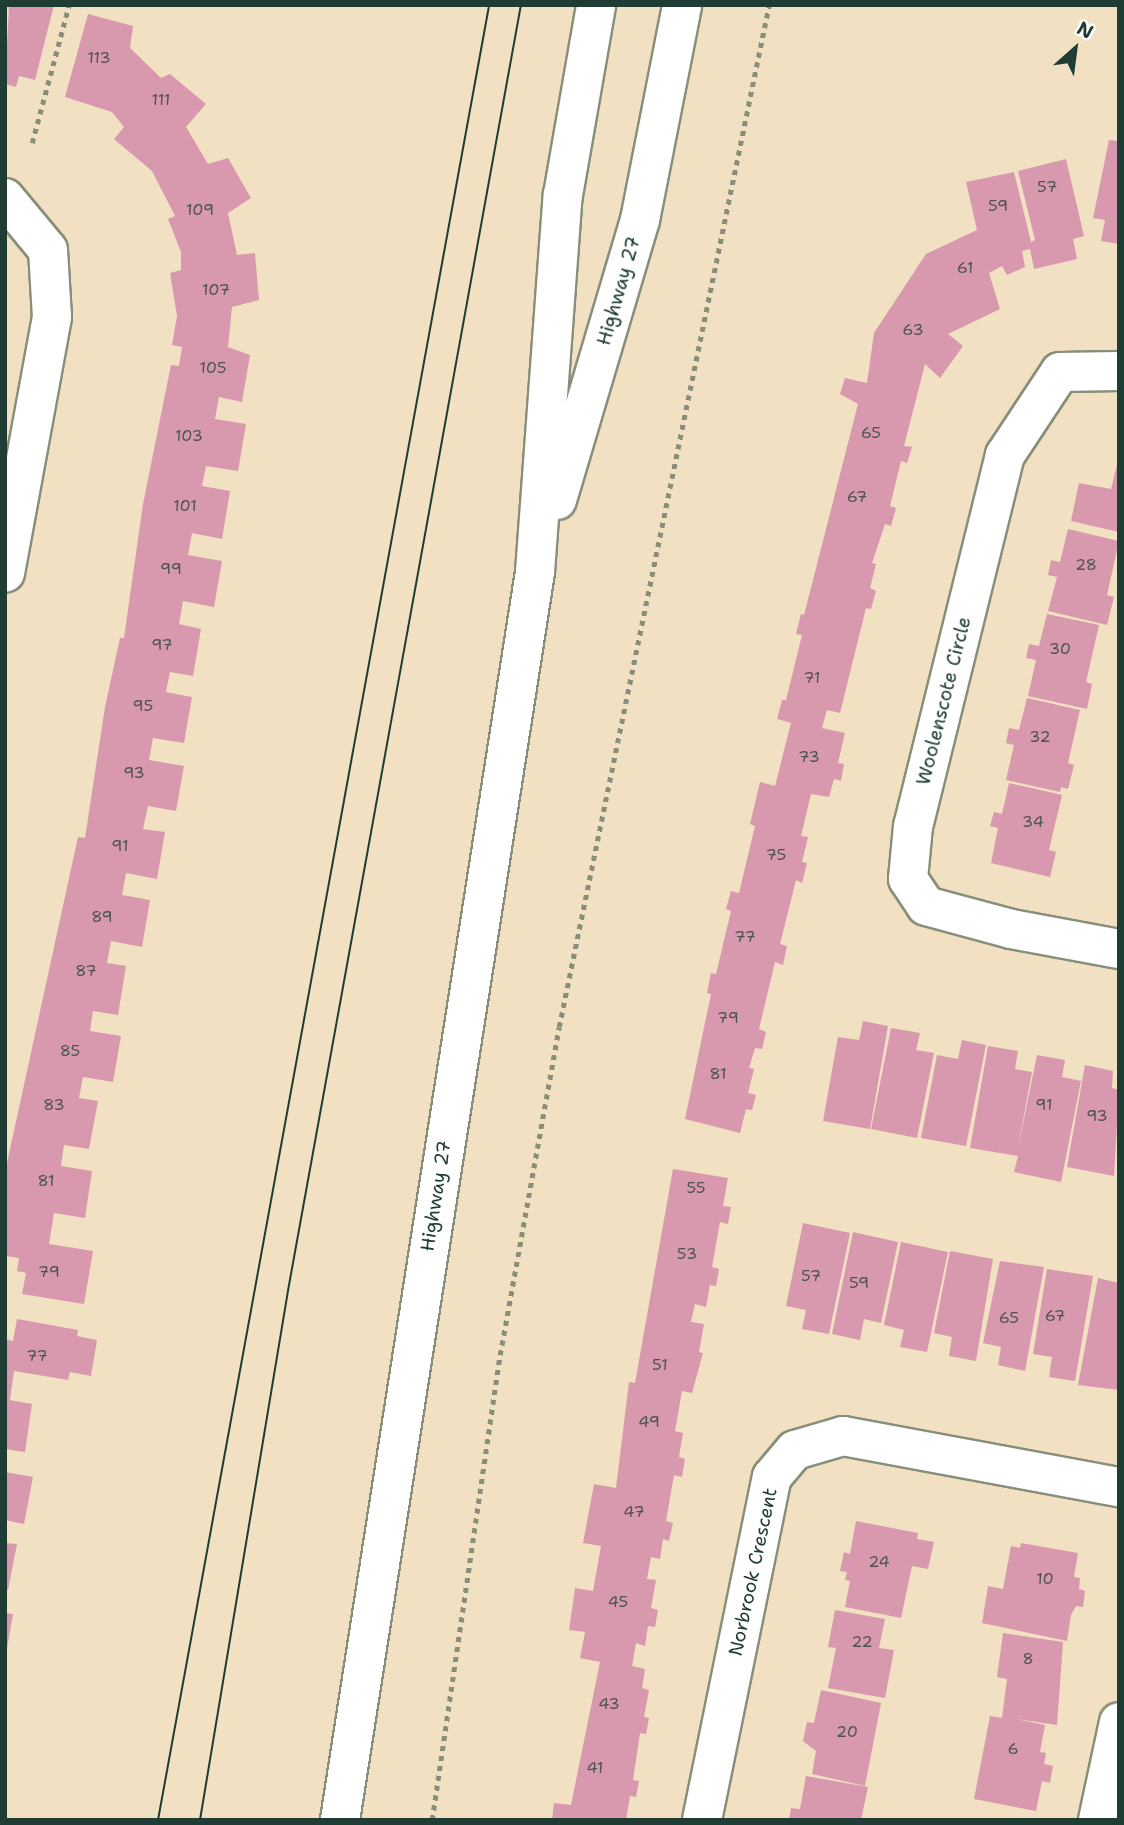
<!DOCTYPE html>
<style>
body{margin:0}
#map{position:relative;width:1124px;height:1825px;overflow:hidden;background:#f1e0c1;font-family:"Shantell Sans",sans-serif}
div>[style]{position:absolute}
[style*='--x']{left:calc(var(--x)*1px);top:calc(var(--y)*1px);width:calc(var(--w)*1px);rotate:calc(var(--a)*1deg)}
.building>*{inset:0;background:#d899af}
.path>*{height:4.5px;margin-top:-2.25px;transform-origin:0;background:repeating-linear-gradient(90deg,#888e7a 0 5px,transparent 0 10px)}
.roads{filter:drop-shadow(2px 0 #888e7a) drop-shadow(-2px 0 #888e7a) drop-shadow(0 2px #888e7a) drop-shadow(0 -2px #888e7a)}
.street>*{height:38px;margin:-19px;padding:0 19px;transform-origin:19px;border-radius:19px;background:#fff}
.primary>*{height:38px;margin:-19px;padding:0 19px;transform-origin:19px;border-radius:19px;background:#fff}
.tram>*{height:2px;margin:-1px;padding:0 1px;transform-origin:1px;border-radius:1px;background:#1f3d34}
span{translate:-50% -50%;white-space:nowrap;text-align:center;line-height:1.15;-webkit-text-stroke:7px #fff;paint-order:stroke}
.number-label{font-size:16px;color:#4d5453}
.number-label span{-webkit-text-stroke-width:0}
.street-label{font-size:19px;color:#1f3d34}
.frame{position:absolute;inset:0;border:7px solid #1f3d34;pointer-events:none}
.north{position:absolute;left:1040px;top:14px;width:70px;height:70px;-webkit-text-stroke:5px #fff;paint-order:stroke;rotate:28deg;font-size:19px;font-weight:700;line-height:28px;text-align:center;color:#1f3d34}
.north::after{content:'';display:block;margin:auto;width:24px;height:32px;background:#1f3d34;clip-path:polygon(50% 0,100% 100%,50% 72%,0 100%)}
</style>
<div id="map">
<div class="building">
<div style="clip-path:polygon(9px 5px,54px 5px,35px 80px,19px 76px,16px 87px,5px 84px)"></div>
<div style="clip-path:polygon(88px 14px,133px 26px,130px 48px,161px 78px,170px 74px,206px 104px,186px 127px,208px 164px,228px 158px,251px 198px,228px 213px,237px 255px,255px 253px,259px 300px,232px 307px,228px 347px,250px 355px,242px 402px,219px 397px,215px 419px,246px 424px,238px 471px,206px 466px,202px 486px,230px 491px,222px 539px,192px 533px,188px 555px,222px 561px,214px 607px,183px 601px,179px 624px,201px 629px,193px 676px,170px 672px,166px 692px,192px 697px,184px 743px,153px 738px,149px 760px,184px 766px,176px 811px,148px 806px,143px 829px,165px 832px,157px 879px,126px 873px,122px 895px,150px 900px,142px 947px,111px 941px,107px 963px,126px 966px,118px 1015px,93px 1011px,90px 1031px,121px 1036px,113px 1082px,83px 1077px,79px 1098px,98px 1101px,89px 1149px,64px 1145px,61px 1166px,92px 1171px,85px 1218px,54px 1213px,49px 1244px,93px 1251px,84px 1304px,22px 1294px,26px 1273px,17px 1271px,19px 1258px,5px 1256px,5px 1172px,78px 837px,85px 838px,105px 707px,120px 638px,124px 638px,143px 504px,171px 365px,179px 366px,182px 347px,172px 345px,177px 316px,170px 273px,181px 270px,181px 252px,168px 219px,175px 216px,152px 171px,114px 139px,124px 127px,112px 112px,65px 97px)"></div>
<div style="clip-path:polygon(1109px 140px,1119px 141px,1119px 244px,1101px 241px,1105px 220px,1093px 218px)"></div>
<div style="clip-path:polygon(1066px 159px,1084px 236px,1073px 239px,1077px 259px,1034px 269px,1030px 249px,1022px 251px,1025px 267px,1007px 275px,1002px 266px,989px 273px,1000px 309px,948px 334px,963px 346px,940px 378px,925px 364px,904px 446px,912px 447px,907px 463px,901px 461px,890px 506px,896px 508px,891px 526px,885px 524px,872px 563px,876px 564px,870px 588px,876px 591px,871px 609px,866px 608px,840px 713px,827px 710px,822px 728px,845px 733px,838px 763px,844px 764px,841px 781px,834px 779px,829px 797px,811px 794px,801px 836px,808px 837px,802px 862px,807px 863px,802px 883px,796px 880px,780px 944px,787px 946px,783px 965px,775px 962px,759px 1029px,766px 1032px,762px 1049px,755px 1048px,749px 1068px,754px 1069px,748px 1093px,756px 1095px,752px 1110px,746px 1109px,740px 1133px,685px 1119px,711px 994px,707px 993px,711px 973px,716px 974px,731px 911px,726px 909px,731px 891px,739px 893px,755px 826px,750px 824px,760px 782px,775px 786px,791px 723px,777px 719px,782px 700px,786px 700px,802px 635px,796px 634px,801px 614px,804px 615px,858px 404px,840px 394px,845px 378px,867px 383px,874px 333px,926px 254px,977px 230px,966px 182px,1014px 172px,1031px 242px,1035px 240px,1018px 171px)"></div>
<div style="clip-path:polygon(1119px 457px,1119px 532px,1071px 521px,1079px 483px,1111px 489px)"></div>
<div style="clip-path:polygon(1068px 529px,1119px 541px,1107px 595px,1114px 597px,1107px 625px,1048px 611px,1057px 577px,1048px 575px,1051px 560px,1060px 562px)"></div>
<div style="clip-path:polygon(1047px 614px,1099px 625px,1086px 682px,1092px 684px,1087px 709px,1028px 696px,1036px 660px,1026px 658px,1029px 644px,1039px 646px)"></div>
<div style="clip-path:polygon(1027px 698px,1080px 710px,1068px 763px,1074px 765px,1068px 789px,1061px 787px,1060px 792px,1006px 780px,1014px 745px,1006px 743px,1009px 728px,1019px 730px)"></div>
<div style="clip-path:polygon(1009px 783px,1062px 795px,1049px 850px,1056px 852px,1050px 877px,991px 863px,998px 828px,990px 826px,994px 812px,1002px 814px)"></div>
<div style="clip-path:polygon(863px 1021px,888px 1026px,870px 1129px,823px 1121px,838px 1037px,859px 1040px)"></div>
<div style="clip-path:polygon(891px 1028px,920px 1033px,916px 1050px,934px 1053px,917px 1138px,871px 1129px)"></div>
<div style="clip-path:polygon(962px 1040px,986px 1045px,966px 1146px,921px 1138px,937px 1055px,958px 1059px)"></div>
<div style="clip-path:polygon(988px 1046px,1018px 1051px,1015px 1069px,1032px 1072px,1017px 1153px,1037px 1055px,1065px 1060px,1062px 1077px,1081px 1081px,1061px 1182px,1014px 1172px,1018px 1156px,970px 1148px)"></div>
<div style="clip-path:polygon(1085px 1065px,1113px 1071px,1112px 1088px,1119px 1090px,1114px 1176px,1067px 1167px)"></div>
<div style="clip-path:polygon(673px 1169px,728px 1178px,723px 1206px,731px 1207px,728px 1224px,720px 1222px,712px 1267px,719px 1269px,716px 1286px,710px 1285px,706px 1307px,695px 1304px,691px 1322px,704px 1324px,699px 1352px,703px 1353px,692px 1393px,682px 1391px,675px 1431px,683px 1433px,679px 1457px,685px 1459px,682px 1477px,674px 1475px,666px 1521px,673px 1523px,669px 1541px,663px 1539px,660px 1559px,651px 1557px,647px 1579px,656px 1580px,651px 1608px,658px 1610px,655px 1627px,648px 1626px,645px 1646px,636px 1643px,632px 1666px,645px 1669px,642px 1688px,649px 1690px,644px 1717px,649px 1718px,646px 1734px,640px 1733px,633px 1780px,639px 1781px,636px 1797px,630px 1796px,626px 1820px,552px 1820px,554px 1803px,571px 1805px,600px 1662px,580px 1658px,585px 1632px,569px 1630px,575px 1588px,593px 1591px,601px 1546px,583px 1543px,594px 1484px,616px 1488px,629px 1382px,635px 1383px)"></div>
<div style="clip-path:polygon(803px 1223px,850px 1233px,829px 1334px,802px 1329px,806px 1310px,786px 1306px)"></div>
<div style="clip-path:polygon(853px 1232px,898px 1242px,881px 1323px,864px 1319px,860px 1340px,832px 1334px)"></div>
<div style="clip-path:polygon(901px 1242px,948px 1252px,927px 1352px,900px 1347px,904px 1330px,884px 1325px)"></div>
<div style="clip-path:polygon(950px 1251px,993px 1259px,976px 1361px,949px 1356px,952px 1337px,934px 1333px)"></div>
<div style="clip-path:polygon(1000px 1261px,1044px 1267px,1025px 1371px,998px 1365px,1001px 1347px,983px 1343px)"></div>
<div style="clip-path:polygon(1047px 1269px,1093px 1276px,1075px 1381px,1049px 1377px,1052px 1357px,1033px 1354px)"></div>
<div style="clip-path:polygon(1098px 1278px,1119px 1283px,1119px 1390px,1078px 1385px)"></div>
<div style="clip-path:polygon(17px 1319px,78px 1330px,77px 1336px,97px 1340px,91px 1376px,70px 1372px,68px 1380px,14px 1371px,10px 1400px,32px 1404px,25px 1452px,5px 1449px,5px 1339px,13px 1341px)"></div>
<div style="clip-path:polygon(5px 1472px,33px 1477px,24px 1524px,5px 1520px)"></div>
<div style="clip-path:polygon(856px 1521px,918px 1533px,917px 1539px,934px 1542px,928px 1569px,912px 1566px,901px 1618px,845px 1607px,850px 1581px,845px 1580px,847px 1572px,840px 1571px,844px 1552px,850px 1554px)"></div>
<div style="clip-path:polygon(5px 1543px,17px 1544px,8px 1590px,5px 1590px)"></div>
<div style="clip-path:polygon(1021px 1543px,1078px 1553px,1074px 1577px,1080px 1578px,1079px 1589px,1085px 1591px,1083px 1607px,1076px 1606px,1071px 1615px,1067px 1641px,982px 1623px,988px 1586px,1003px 1589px,1011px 1546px,1020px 1548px)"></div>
<div style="clip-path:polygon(835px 1610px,885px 1619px,879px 1648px,894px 1650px,885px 1698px,828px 1688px,836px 1648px,828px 1647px)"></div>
<div style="clip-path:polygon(5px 1613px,13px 1614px,7px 1649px,5px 1649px)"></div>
<div style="clip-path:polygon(1003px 1633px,1063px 1642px,1057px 1725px,1016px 1719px,1045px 1725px,1040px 1752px,1046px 1753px,1044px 1764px,1053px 1766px,1050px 1783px,1042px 1781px,1036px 1811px,974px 1799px,990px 1716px,1002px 1718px,1007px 1679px,997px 1677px)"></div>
<div style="clip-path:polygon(821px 1690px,881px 1703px,865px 1786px,812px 1774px,816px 1751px,803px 1741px,807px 1722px,814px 1723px)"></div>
<div style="clip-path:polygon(806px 1776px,868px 1787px,861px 1820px,789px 1820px,791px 1808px,800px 1809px)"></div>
</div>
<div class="path">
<div style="--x:32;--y:143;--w:143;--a:-75"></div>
<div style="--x:432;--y:1820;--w:470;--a:-81.7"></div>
<div style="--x:500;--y:1355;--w:333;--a:-79.8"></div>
<div style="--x:559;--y:1027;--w:1043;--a:-78.39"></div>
</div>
<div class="roads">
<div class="street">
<div style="--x:5;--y:198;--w:67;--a:50.4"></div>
<div style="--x:48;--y:250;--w:67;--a:86.6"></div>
<div style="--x:52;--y:317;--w:260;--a:100.4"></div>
<div style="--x:1119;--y:371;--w:59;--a:179"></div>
<div style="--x:1060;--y:372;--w:100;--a:123.5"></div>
<div style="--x:1005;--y:455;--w:382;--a:103.9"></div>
<div style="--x:913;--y:826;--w:53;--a:95.4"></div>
<div style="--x:908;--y:879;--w:32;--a:56"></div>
<div style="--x:926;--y:906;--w:88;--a:15.1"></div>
<div style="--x:1011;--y:929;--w:110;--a:10.5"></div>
<div style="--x:702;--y:1820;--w:350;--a:-78.5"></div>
<div style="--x:772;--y:1477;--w:35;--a:-50"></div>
<div style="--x:795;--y:1450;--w:50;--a:-16.3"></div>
<div style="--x:843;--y:1436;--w:281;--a:10.5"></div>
<div style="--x:1098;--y:1820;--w:100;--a:-77.9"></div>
</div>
<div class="primary">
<div style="--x:557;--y:500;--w:292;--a:-73.5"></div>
<div style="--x:640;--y:220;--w:219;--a:-78.9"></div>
<div style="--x:340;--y:1820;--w:1263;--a:-81.12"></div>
<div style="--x:535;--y:572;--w:378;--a:-85.8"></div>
<div style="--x:563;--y:195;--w:193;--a:-80.1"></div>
</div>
</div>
<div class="tram">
<div style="--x:158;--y:1820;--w:1845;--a:-79.66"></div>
<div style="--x:200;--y:1820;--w:542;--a:-80.56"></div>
<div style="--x:289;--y:1285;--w:1301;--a:-79.73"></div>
</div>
<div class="number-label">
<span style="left:99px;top:58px">113</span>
<span style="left:161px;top:100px">111</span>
<span style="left:1047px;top:187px">57</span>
<span style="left:998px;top:206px">59</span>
<span style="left:200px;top:210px">109</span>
<span style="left:965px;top:268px">61</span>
<span style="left:216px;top:290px">107</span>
<span style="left:913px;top:330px">63</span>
<span style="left:213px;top:368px">105</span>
<span style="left:871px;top:433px">65</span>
<span style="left:189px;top:436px">103</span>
<span style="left:857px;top:497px">67</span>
<span style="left:185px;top:506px">101</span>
<span style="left:1086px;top:565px">28</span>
<span style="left:171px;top:569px">99</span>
<span style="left:162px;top:645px">97</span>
<span style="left:1060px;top:649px">30</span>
<span style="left:812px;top:678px">71</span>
<span style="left:143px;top:706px">95</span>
<span style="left:1040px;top:737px">32</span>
<span style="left:809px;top:757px">73</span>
<span style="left:134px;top:773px">93</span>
<span style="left:1033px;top:822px">34</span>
<span style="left:120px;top:846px">91</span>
<span style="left:776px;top:855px">75</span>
<span style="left:102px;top:917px">89</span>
<span style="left:745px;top:937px">77</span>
<span style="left:86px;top:971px">87</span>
<span style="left:728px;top:1018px">79</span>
<span style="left:70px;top:1051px">85</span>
<span style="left:718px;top:1074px">81</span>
<span style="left:54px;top:1105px">83</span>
<span style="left:1044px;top:1105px">91</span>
<span style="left:1097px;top:1116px">93</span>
<span style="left:46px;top:1181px">81</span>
<span style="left:696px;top:1188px">55</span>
<span style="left:687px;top:1254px">53</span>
<span style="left:49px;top:1272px">79</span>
<span style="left:811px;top:1276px">57</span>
<span style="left:859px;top:1283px">59</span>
<span style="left:1055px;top:1316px">67</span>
<span style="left:1009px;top:1318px">65</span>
<span style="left:37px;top:1356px">77</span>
<span style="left:660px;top:1365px">51</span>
<span style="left:649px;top:1422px">49</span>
<span style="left:634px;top:1512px">47</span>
<span style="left:879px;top:1562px">24</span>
<span style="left:1045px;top:1579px">10</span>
<span style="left:618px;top:1602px">45</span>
<span style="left:862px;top:1642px">22</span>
<span style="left:1028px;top:1659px">8</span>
<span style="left:609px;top:1704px">43</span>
<span style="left:847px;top:1732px">20</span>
<span style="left:1013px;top:1749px">6</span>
<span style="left:595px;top:1768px">41</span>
</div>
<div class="street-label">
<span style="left:619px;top:291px;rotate:-74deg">Highway 27</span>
<span style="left:944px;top:701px;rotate:-76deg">Woolenscote Circle</span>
<span style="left:436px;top:1196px;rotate:-81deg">Highway 27</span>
<span style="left:753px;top:1572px;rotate:-78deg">Norbrook Crescent</span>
</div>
<div class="frame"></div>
<div class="north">N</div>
</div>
